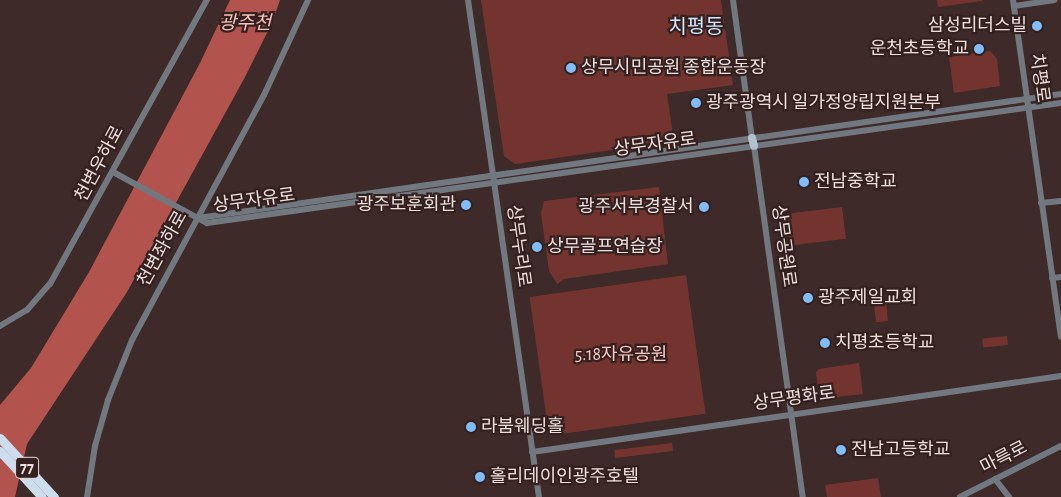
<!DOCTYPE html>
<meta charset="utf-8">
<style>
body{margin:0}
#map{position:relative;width:1061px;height:497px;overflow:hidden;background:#3e2a28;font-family:"Alegreya Sans","Noto Sans KR",sans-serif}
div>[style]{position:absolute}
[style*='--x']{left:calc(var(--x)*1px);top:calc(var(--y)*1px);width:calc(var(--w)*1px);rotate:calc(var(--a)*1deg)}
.green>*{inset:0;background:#733430;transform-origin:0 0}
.water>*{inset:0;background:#b3534d}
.minor>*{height:6px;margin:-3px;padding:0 3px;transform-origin:3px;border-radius:3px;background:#727880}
.major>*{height:8px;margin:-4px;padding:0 4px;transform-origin:4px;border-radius:4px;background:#b2c0cf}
.highway>*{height:9px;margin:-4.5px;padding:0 4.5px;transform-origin:4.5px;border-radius:4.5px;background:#cde}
.dots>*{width:14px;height:14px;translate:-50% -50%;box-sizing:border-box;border:2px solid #34211f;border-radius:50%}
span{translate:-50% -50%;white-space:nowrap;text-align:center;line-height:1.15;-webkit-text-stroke:4.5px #34211f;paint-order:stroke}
.shield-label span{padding:1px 4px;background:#34211f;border:1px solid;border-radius:4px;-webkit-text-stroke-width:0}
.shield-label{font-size:16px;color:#ebdedc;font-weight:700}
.poi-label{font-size:18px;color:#ebdedc}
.right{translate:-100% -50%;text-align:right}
.left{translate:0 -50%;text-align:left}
.street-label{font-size:18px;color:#ebdedc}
.park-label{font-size:18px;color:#fcc6c0}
.water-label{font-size:19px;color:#f6c0ba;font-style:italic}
.quarter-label{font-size:20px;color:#d0e6fe}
</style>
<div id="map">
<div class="green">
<div style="clip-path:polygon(481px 0,721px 0,733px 85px,667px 94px,674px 141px,515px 164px,504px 156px)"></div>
<div style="clip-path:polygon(937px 0,982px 0,982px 1px,938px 7px)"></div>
<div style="clip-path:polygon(990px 51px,997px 59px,1000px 86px,954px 93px,949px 57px)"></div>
<div style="clip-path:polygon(659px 187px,668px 264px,564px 279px,557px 284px,549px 271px,541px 213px,544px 201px)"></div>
<div style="left:842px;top:207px;width:32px;height:57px;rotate:83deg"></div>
<div style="left:686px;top:275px;width:140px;height:158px;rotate:82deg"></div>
<div style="left:886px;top:302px;width:19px;height:12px;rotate:84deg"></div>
<div style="left:1007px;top:336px;width:9px;height:25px;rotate:84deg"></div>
<div style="clip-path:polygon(859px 363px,863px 394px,827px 398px,826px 392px,819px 393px,816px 372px,819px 369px)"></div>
<div style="left:672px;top:443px;width:8px;height:58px;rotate:83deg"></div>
<div style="clip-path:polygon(878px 478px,881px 497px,827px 497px,825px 485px)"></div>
</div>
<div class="water">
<div style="clip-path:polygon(230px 0,280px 0,272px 23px,245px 77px,127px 292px,27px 444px,15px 497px,0 497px,0 405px,31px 368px,89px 272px,200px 63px)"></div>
</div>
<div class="minor">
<div style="--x:468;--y:0;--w:502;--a:81.87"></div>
<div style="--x:733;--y:0;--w:139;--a:82.2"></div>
<div style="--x:1013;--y:0;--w:340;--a:81.9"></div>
<div style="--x:1014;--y:6;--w:41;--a:-8.3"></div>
<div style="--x:754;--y:146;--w:354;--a:82.1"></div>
<div style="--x:113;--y:172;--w:107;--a:28.5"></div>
<div style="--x:207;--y:223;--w:862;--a:-8"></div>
<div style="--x:1041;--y:203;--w:20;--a:-6"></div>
<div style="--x:198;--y:218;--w:872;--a:-8.18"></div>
<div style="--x:1052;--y:278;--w:9;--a:-6"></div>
<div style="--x:0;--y:326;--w:31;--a:-31"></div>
<div style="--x:27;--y:310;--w:35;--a:-49"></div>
<div style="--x:50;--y:284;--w:325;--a:-61.1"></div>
<div style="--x:532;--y:452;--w:534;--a:-8.18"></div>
<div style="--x:995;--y:479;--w:23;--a:52"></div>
<div style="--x:87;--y:497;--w:52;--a:-81.1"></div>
<div style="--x:95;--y:446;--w:48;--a:-74.2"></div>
<div style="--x:108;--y:400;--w:65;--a:-68.2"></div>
<div style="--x:132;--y:340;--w:278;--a:-61.7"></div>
<div style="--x:264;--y:95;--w:105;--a:-65.1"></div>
<div style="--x:960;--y:497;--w:113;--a:-26.8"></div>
</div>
<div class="major">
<div style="--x:752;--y:138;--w:8;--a:76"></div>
</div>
<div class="highway">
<div style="--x:0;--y:438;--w:80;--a:47.5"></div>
<div style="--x:0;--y:451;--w:62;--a:47.6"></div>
</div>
<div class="dots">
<div style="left:1037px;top:26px;background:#81bdfa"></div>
<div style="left:979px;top:49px;background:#81bdfa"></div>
<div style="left:571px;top:68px;background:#81bdfa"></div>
<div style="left:696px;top:103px;background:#81bdfa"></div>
<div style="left:804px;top:182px;background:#81bdfa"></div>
<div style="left:466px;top:205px;background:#81bdfa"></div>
<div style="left:704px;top:207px;background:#81bdfa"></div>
<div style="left:537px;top:247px;background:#81bdfa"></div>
<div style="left:808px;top:298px;background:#81bdfa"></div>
<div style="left:825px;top:343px;background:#81bdfa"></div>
<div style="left:471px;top:427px;background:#81bdfa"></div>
<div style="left:841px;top:450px;background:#81bdfa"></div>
<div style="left:480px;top:477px;background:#81bdfa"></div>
</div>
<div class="shield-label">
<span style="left:27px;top:468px">77</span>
</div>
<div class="poi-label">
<span class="right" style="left:1027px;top:26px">삼성리더스빌</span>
<span class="right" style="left:969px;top:49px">운천초등학교</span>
<span class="left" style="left:581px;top:68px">상무시민공원 종합운동장</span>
<span class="left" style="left:706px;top:103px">광주광역시 일가정양립지원본부</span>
<span class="left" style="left:814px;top:182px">전남중학교</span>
<span class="right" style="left:456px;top:205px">광주보훈회관</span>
<span class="right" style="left:694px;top:207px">광주서부경찰서</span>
<span class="left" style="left:547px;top:247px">상무골프연습장</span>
<span class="left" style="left:818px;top:298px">광주제일교회</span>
<span class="left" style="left:835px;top:343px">치평초등학교</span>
<span class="left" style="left:481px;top:427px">라붐웨딩홀</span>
<span class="left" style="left:851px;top:450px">전남고등학교</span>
<span class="left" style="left:490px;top:477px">홀리데이인광주호텔</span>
</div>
<div class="street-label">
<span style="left:1039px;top:78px;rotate:82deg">치평로</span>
<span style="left:655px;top:145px;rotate:-8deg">상무자유로</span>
<span style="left:100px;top:164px;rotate:-62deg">천변우하로</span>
<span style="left:254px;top:201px;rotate:-8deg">상무자유로</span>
<span style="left:518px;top:246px;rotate:82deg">상무누리로</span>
<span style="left:783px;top:246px;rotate:82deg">상무공원로</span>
<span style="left:163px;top:249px;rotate:-61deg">천변좌하로</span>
<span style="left:794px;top:399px;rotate:-8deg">상무평화로</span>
<span style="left:1004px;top:458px;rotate:-27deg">마륵로</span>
</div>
<div class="park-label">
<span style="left:621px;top:355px">5.18자유공원</span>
</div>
<div class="water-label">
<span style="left:245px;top:24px">광주천</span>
</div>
<div class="quarter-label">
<span style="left:696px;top:27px">치평동</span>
</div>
</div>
